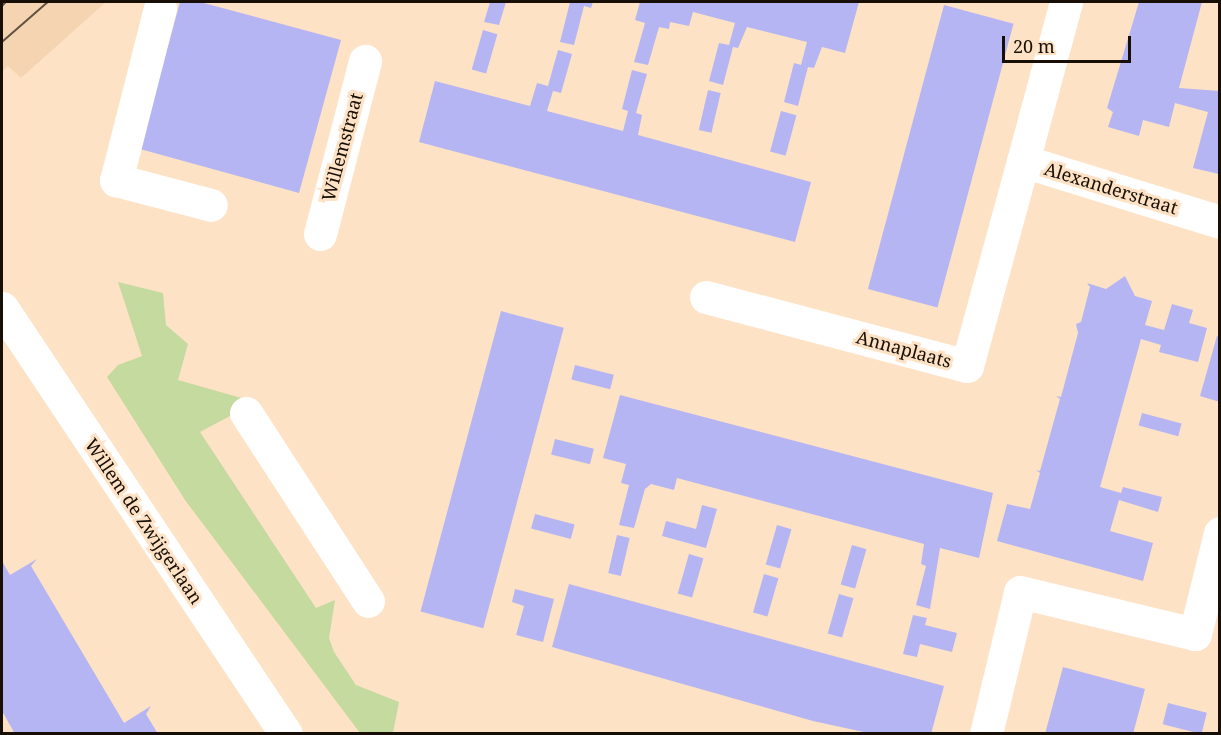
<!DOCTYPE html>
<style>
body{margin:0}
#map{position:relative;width:1221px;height:735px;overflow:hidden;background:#fee2c5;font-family:"Noto Serif",serif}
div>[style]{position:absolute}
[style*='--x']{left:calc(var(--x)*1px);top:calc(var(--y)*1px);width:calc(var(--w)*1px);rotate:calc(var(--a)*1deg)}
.built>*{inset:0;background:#f5d4b1}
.green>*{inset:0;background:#c4da9e}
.building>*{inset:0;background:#b5b5f3;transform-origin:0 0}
.minor>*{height:33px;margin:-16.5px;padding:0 16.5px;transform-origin:16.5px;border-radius:16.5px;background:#fff}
.tram>*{height:1.5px;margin:-0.75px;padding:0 0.75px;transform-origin:0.75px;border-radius:0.75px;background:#615243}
span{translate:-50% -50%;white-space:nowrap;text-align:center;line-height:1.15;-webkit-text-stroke:6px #fee2c5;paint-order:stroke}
.street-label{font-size:18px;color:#170e05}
.frame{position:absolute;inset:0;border:3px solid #170e05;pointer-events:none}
.scale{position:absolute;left:1002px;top:36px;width:129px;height:27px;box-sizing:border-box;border:3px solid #170e05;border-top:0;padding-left:8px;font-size:18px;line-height:21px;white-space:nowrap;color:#170e05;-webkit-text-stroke:4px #fee2c5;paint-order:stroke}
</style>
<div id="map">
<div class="built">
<div style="clip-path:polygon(2px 2px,106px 2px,21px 78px,8px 66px,2px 72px)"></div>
</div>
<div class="green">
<div style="clip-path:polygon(118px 282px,163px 293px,166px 325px,188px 344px,178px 380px,245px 399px,247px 407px,200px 432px,316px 608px,335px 600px,329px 638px,334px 652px,356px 685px,399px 702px,393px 733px,360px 733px,185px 500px,107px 377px,118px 365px,142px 356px)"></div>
</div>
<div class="building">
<div style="clip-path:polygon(180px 2px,200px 2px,341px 40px,299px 193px,140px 149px)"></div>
<div style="clip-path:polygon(490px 2px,506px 2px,499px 25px,484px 22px)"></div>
<div style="clip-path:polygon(570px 2px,593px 2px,591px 8px,584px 6px,574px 45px,560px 42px)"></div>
<div style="clip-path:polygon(640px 2px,859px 2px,845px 53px,822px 47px,814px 68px,808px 67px,798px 106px,784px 102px,794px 63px,801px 65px,807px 42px,747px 27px,738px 48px,733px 47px,723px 85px,709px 81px,719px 43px,729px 45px,735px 23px,693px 12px,689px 26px,670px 22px,669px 29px,659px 27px,648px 65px,634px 62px,645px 23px,635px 20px)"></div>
<div style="clip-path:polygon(1139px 2px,1202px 2px,1179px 88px,1220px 91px,1219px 174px,1193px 168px,1208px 112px,1175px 103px,1169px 127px,1143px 120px,1139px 136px,1108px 127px,1113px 112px,1107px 108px)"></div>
<div style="left:944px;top:5px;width:72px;height:294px;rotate:15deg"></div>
<div style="left:483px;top:30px;width:15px;height:41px;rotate:16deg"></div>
<div style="clip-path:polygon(558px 50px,572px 54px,561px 93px,553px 91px,547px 111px,623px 131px,628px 111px,622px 109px,632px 70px,647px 74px,636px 113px,642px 115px,638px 135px,811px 182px,795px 242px,419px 142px,435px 81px,530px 106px,537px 83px,548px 86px)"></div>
<div style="left:708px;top:90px;width:13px;height:41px;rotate:13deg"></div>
<div style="left:781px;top:111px;width:16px;height:42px;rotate:15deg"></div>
<div style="clip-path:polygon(1125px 276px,1135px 296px,1152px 301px,1145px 325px,1164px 330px,1172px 304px,1193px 310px,1189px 323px,1207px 328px,1198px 362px,1159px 352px,1161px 345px,1141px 339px,1100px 487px,1121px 493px,1123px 487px,1162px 497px,1158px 512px,1119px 500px,1110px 531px,1153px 543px,1143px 581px,997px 541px,1007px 504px,1030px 509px,1040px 473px,1036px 470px,1040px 471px,1060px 399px,1056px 396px,1061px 397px,1078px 333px,1076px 324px,1081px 322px,1090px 287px,1087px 283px,1106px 289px)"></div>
<div style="left:501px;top:311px;width:65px;height:311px;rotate:15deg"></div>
<div style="clip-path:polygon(1217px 336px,1220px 337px,1220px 402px,1200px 396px)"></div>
<div style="left:575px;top:365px;width:40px;height:15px;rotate:14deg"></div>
<div style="clip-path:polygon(620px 395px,993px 493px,979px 558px,940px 548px,930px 609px,916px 605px,926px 566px,921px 564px,924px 544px,677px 478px,674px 490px,651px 484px,645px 489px,634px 528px,619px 525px,629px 485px,621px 483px,626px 464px,603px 458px)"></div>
<div style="left:1142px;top:413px;width:41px;height:13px;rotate:15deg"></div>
<div style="left:555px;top:439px;width:40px;height:16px;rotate:14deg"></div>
<div style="clip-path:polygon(702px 505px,717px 509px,706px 548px,662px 536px,666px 521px,696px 529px)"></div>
<div style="left:535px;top:514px;width:41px;height:15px;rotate:15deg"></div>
<div style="left:777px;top:525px;width:15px;height:41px;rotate:16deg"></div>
<div style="left:617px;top:535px;width:13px;height:39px;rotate:13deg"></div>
<div style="left:852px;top:545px;width:15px;height:41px;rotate:16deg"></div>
<div style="left:689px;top:554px;width:15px;height:41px;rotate:16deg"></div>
<div style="clip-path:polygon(37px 559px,31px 566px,124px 723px,151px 706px,146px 714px,158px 734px,15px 734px,2px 711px,2px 561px,10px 575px)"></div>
<div style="left:764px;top:574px;width:15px;height:40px;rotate:16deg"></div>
<div style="clip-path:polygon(569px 584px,944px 686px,931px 734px,873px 734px,813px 721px,552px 647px)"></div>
<div style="clip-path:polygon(515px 589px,554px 599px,543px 642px,516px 635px,524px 606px,512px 602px)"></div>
<div style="left:839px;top:594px;width:15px;height:41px;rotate:16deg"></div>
<div style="clip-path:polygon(913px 615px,927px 618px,925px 625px,957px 633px,952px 652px,920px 644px,917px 657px,903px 654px)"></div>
<div style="clip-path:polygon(1063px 667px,1145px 689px,1133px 734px,1045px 734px)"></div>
<div style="left:1168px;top:703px;width:40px;height:22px;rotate:14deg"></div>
</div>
<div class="minor">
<div style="--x:1066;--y:2;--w:165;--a:105.1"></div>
<div style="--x:1023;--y:161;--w:206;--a:17.2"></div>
<div style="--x:160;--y:8;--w:178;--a:104.3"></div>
<div style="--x:116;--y:180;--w:98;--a:14.7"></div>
<div style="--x:320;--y:234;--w:179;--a:-75.4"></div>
<div style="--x:706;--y:297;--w:270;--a:14.8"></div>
<div style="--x:967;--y:366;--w:213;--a:-74.7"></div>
<div style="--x:2;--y:308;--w:512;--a:56.31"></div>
<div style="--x:246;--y:413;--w:224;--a:57"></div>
<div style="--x:986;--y:734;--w:146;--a:-76.5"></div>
<div style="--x:1020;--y:592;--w:180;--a:13.5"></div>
<div style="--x:1195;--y:634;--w:104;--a:-76.1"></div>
</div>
<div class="tram">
<div style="--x:2;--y:6;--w:6;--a:-45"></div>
<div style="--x:2;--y:42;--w:61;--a:-41"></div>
</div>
<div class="street-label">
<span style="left:342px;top:147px;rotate:-75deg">Willemstraat</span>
<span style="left:1111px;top:188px;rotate:17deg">Alexanderstraat</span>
<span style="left:904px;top:349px;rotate:15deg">Annaplaats</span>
<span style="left:144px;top:521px;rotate:56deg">Willem de Zwijgerlaan</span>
</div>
<div class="frame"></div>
<div class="scale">20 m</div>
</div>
